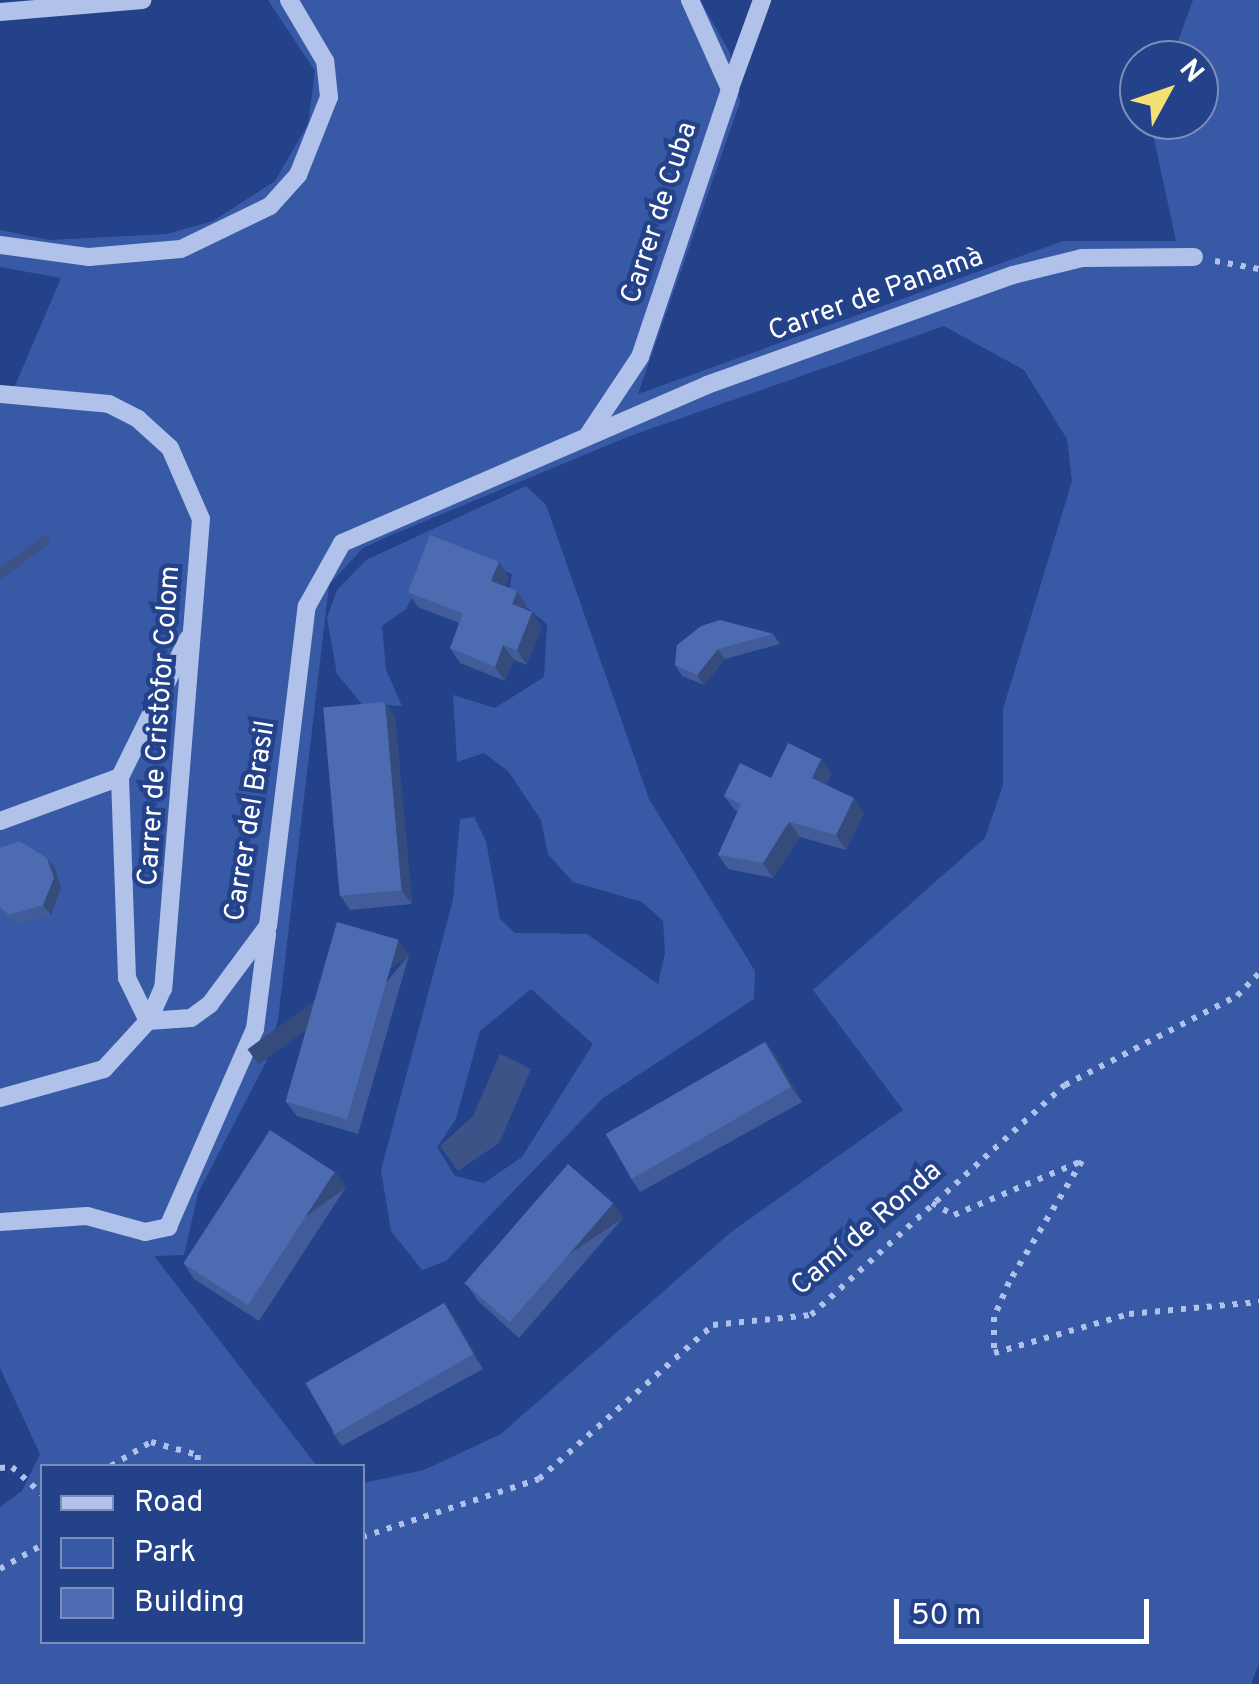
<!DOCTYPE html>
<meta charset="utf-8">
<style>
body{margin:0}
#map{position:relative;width:1259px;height:1684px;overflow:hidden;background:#244289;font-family:Overpass,sans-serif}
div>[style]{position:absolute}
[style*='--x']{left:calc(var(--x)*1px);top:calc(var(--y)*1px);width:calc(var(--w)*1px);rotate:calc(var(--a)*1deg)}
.green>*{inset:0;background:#385aa6}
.water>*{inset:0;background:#3d5387}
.stream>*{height:10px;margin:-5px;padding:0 5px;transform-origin:5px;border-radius:5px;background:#3d5387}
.path>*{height:6px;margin-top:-3px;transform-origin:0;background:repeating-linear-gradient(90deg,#b0c2ea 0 5px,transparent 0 13px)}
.minor>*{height:18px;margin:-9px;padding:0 9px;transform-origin:9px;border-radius:9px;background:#b0c2ea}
.wall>*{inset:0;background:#415c98}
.shaded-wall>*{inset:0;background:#354b7c;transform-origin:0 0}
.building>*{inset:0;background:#4c6bb1;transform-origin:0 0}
span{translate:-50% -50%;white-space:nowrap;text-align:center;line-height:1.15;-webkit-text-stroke:9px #244289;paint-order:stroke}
.street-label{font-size:28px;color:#fff}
.legend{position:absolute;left:40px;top:1464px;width:325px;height:180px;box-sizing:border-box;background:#244289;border:2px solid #7c8eb8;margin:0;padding:12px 18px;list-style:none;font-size:30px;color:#fff}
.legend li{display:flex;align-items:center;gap:20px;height:50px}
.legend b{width:50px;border:2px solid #7c8eb8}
.north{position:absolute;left:1119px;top:40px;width:100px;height:100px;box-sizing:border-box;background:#244289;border:2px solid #7c8eb8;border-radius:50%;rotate:50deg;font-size:28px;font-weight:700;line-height:40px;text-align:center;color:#fff}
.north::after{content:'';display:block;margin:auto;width:35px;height:45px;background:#f4e173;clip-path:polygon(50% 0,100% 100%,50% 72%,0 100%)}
.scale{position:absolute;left:894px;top:1599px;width:255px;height:45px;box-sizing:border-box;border:5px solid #fff;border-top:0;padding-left:12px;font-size:30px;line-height:35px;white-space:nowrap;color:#fff;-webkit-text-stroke:8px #244289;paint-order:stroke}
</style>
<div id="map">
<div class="green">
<div style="clip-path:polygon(evenodd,268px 0,700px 0,730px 53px,740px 102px,638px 394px,1063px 241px,1176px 241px,1150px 120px,1199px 120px,1199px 60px,1171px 60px,1193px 0,1259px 0,1259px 1664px,1251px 1684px,0 1684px,0 1507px,22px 1491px,40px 1454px,0 1368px,0 394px,11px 395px,61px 278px,0 267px,0 230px,49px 240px,167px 234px,213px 221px,275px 181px,308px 124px,315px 71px,268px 0,944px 326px,1024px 370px,1067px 439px,1072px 481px,1003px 709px,1003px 785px,985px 838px,813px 990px,903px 1110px,730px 1233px,501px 1434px,424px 1470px,363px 1483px,362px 1642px,42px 1642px,42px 1466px,317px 1466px,154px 1256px,184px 1255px,198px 1193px,266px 1062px,278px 1020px,329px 585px,363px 548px,389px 536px,630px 436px,944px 326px)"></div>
<div style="clip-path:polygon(evenodd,526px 486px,546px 505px,649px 799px,755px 971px,754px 999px,603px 1098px,446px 1261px,422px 1270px,391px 1231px,381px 1170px,453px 900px,460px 819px,474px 817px,486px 841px,500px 919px,515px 933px,587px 934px,658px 984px,665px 953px,663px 921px,642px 902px,573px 882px,548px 854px,541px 820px,508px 771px,484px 753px,457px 762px,453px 695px,495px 708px,544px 677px,547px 624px,509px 593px,512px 574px,439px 547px,406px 609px,382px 626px,386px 670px,402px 706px,362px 704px,337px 674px,327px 618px,337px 590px,366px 560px,526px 486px,531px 989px,593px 1044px,522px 1157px,484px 1183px,455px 1176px,437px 1147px,456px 1119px,480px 1031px,531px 989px)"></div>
</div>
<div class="water">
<div style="clip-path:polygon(500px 1054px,531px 1069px,499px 1143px,458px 1171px,440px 1146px,473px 1116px)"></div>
</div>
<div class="stream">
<div style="--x:0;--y:574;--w:56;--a:-36.3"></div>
</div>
<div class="path">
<div style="--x:1215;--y:261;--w:45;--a:10.3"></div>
<div style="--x:932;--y:1203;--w:25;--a:29"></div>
<div style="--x:954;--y:1215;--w:139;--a:-22.9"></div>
<div style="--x:1082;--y:1161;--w:141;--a:121.1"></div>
<div style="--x:1009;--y:1282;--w:38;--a:113"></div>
<div style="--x:994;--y:1317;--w:36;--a:90"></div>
<div style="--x:994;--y:1353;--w:141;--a:-16.1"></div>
<div style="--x:1129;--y:1314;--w:131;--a:-5.3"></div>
<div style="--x:111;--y:1466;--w:47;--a:-31"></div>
<div style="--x:151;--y:1442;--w:49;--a:15.5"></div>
<div style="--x:198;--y:1455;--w:11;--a:95"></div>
<div style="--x:0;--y:1468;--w:12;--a:-5"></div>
<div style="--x:12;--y:1467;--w:40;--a:42"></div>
<div style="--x:362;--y:1537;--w:186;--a:-18.1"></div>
<div style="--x:539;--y:1479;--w:232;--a:-41.5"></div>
<div style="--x:713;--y:1325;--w:99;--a:-5.8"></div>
<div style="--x:811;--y:1315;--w:343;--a:-42.2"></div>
<div style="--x:1065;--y:1085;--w:194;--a:-27.4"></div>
<div style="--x:1237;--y:996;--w:32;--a:-46"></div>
<div style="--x:0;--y:1569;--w:48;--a:-29.7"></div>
</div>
<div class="minor">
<div style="--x:0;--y:12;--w:143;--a:-4.8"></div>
<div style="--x:730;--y:88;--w:94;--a:-70"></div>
<div style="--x:0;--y:245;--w:90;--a:7.7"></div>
<div style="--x:89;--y:257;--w:92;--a:-5"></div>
<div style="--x:181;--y:249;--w:99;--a:-25.8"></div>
<div style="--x:270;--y:206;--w:42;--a:-47.9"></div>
<div style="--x:298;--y:175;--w:84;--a:-68.3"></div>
<div style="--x:329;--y:97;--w:36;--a:-96"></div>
<div style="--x:325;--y:61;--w:71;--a:-120.5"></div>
<div style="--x:0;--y:394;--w:109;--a:5.2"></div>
<div style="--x:109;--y:404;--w:33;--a:27"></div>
<div style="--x:138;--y:419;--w:43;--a:42.2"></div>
<div style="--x:170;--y:448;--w:77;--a:66.4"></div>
<div style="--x:201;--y:519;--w:471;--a:94.6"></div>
<div style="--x:163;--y:988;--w:36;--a:114"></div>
<div style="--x:148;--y:1021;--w:65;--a:132.5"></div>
<div style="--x:104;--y:1069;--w:108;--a:164.4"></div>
<div style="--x:588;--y:435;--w:94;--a:-56.3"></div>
<div style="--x:640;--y:357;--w:283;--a:-71.4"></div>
<div style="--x:730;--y:89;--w:98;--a:-114.2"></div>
<div style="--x:0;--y:821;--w:128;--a:-20.1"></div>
<div style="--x:148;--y:1021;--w:43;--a:-4"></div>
<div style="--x:191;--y:1018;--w:24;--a:-36"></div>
<div style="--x:210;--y:1004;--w:97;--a:-53.4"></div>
<div style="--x:268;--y:926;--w:322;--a:-83.1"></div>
<div style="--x:307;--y:606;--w:72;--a:-60.9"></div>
<div style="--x:342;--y:543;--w:398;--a:-23.4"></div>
<div style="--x:707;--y:385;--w:325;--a:-19.8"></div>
<div style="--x:1013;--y:275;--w:71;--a:-13.8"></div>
<div style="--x:1082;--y:258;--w:112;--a:-0.5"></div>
<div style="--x:148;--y:1021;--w:48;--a:-116"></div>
<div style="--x:127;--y:978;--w:201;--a:-92"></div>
<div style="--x:120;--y:777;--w:154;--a:-63.8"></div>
<div style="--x:0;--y:1222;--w:87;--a:-3.9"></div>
<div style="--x:87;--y:1216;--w:60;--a:15.4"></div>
<div style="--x:145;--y:1232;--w:24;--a:-12"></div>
<div style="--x:168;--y:1227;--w:216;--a:-66.3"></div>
<div style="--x:255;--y:1029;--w:96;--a:-82.8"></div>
</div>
<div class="wall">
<div style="clip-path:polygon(509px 577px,505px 586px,517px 591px,527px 606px,526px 610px,532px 612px,542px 627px,527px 665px,514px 660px,505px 681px,460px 663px,450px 648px,459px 623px,418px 607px,408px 592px)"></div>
<div style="clip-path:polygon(773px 634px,780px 644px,725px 659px,704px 685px,682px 676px,675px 665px,677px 645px)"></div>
<div style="clip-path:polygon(385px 702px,395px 717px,412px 904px,350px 910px,340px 895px)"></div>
<div style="clip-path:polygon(821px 759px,831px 773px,826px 785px,864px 813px,846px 850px,800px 837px,773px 878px,728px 869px,718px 855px,738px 812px,735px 810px,724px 796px)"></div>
<div style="clip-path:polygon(0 848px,55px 868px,61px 888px,51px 915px,16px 925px,0 910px)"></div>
<div style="clip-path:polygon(409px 955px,358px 1134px,297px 1116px,286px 1102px)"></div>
<div style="clip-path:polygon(765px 1042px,776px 1056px,802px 1102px,640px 1192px,630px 1177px)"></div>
<div style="clip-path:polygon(335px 1172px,346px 1187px,259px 1321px,194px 1279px,184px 1264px)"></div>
<div style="clip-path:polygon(613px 1203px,623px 1218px,519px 1338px,478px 1301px,468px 1286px)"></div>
<div style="clip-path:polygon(444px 1303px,455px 1318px,483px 1369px,342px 1446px,332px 1432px)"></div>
</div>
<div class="shaded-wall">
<div style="clip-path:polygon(499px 562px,509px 577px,502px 596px,491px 581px)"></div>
<div style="clip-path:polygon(517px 591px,527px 606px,522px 619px,512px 604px)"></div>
<div style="clip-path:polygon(532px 612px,542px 627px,527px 665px,517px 650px)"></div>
<div style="clip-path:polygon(503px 645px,514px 660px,505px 681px,495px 667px)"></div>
<div style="clip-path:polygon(718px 649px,725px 659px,704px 685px,697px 675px)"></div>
<div style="clip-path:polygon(385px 702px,395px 717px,412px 904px,401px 890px)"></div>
<div style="clip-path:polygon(821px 759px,831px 773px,822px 793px,812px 778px)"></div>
<div style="clip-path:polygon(854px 798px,864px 813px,846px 850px,836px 835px)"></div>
<div style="clip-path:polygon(789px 822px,800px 837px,773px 878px,763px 863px)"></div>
<div style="clip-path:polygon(47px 858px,55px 868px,61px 888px,51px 915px,43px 905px)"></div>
<div style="left:398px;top:940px;width:19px;height:186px;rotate:54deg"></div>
<div style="clip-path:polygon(765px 1042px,776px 1056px,802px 1102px,791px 1087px)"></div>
<div style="left:335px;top:1172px;width:19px;height:159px;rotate:54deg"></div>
<div style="left:613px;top:1203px;width:18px;height:159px;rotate:56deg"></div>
<div style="clip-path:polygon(444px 1303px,455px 1318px,483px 1369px,473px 1354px)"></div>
</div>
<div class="building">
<div style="clip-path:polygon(430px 535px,499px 562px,491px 581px,517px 591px,512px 604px,532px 612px,517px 650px,503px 645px,495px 667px,450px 648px,463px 614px,408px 592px)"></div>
<div style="clip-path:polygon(720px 620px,773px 634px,718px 649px,697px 675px,675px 665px,677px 645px,701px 626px)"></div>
<div style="left:385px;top:702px;width:189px;height:62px;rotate:85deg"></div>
<div style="clip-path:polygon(788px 743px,821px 759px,812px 778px,854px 798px,836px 835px,789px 822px,763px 863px,718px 855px,741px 804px,724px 796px,740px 763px,771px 778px)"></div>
<div style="clip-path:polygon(19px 841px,47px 858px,54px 878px,43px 905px,9px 915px,0 907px,0 848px)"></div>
<div style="left:337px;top:922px;width:64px;height:187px;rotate:16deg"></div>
<div style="left:765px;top:1042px;width:52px;height:184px;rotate:60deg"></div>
<div style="left:270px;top:1130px;width:77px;height:159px;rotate:33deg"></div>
<div style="left:568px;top:1164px;width:60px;height:158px;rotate:41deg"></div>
<div style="left:444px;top:1303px;width:59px;height:160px;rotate:60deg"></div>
</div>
<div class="street-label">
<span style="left:660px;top:213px;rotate:-72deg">Carrer de Cuba</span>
<span style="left:876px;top:295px;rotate:-20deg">Carrer de Panamà</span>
<span style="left:160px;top:726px;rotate:-86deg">Carrer de Cristòfor Colom</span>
<span style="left:251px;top:821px;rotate:-81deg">Carrer del Brasil</span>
<span style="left:867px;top:1229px;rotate:-41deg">Camí de Ronda</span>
</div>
<ul class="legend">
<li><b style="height:12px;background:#b0c2ea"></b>Road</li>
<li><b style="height:28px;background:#385aa6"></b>Park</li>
<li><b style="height:28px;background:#4c6bb1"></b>Building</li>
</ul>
<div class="north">N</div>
<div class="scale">50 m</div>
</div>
